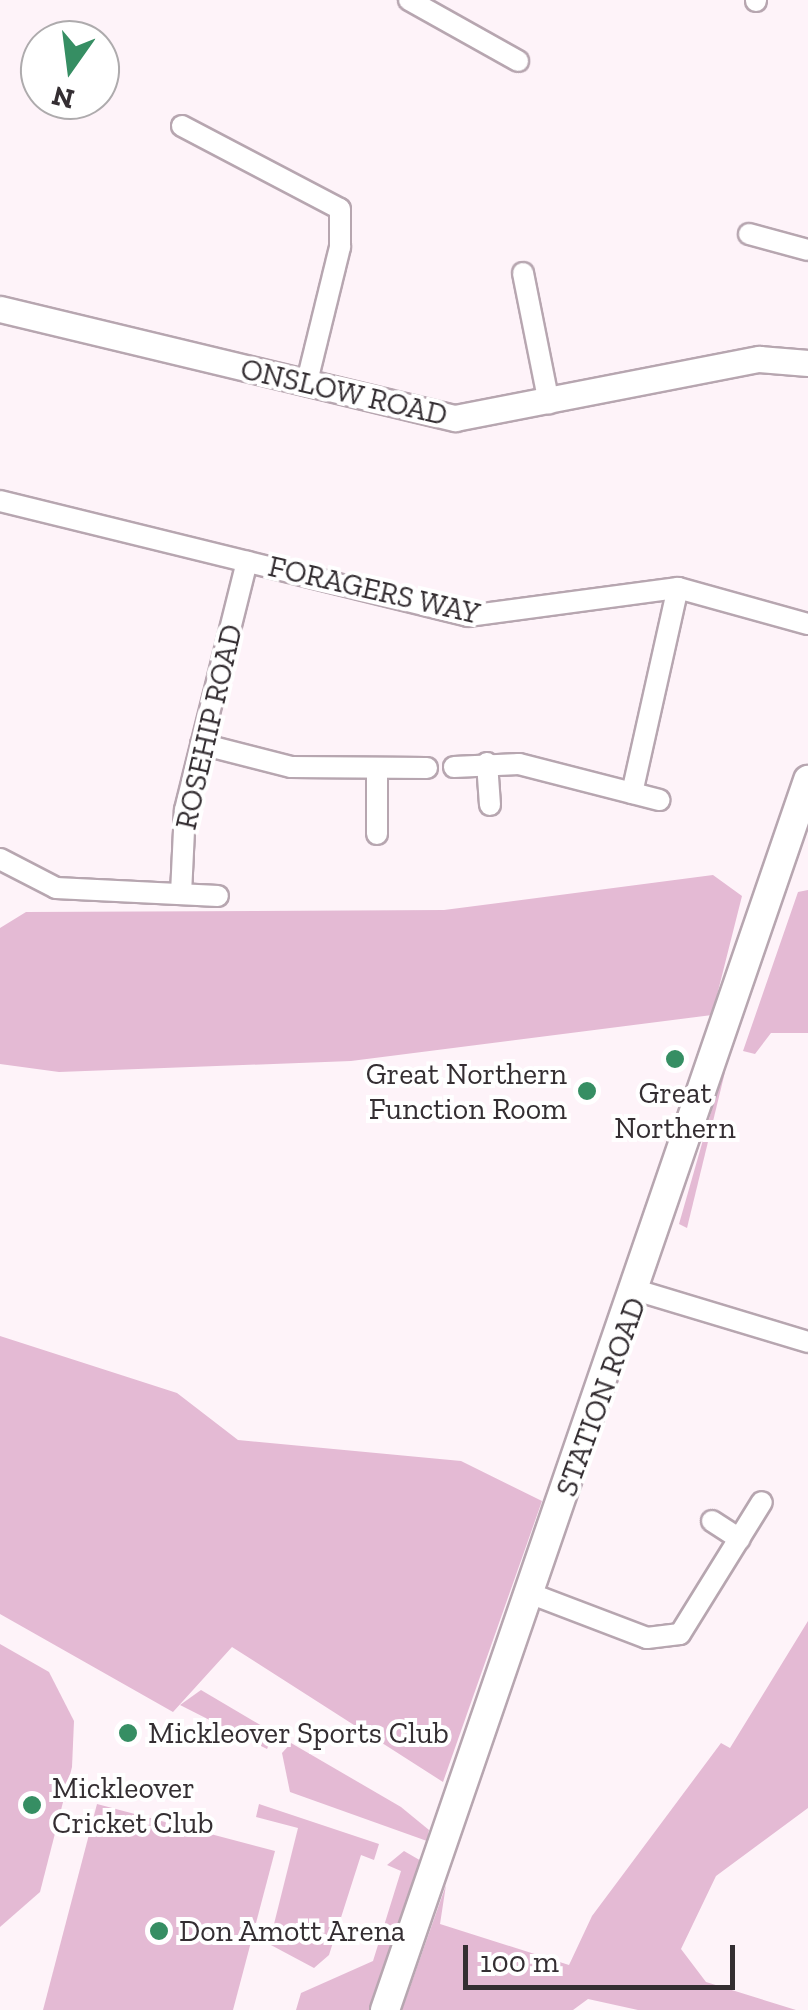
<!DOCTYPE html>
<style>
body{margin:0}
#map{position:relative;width:808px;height:2010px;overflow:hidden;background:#fef3f9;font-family:"Zilla Slab",serif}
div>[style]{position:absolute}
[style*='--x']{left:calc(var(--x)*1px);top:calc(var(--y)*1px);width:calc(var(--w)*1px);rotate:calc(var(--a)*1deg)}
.green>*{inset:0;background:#e4bad4}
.roads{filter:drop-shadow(2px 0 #b7a6b0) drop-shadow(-2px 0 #b7a6b0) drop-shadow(0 2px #b7a6b0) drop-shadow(0 -2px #b7a6b0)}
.minor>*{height:20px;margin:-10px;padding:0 10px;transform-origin:10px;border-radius:10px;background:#fff}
.tertiary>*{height:25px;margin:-12.5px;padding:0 12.5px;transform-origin:12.5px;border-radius:12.5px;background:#fff}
.secondary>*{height:28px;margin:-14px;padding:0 14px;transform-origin:14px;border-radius:14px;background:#fff}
.dots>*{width:28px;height:28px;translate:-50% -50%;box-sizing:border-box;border:5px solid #fff;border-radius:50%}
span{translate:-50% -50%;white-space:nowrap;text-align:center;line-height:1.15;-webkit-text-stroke:8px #fff;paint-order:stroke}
.street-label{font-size:30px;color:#342e32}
.poi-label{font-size:30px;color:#342e32}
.right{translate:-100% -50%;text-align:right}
.left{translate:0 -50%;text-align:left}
.north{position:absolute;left:20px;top:20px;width:100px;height:100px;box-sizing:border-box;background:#fff;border:2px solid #aeabad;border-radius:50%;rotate:194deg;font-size:28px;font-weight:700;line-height:40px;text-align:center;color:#342e32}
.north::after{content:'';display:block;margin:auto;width:35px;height:45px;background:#368e63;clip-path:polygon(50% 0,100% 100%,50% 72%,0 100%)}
.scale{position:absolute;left:463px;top:1945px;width:272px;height:45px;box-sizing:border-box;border:5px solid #342e32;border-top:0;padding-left:12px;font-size:30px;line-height:35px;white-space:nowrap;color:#342e32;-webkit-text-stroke:8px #fff;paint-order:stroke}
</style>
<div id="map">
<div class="green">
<div style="clip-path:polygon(713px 875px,742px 896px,712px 1015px,351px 1061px,59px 1072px,0 1064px,0 928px,26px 912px,444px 910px)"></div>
<div style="clip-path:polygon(808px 890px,808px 1033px,771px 1033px,755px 1054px,743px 1051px,798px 892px)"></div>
<div style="clip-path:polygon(723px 1070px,725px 1072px,687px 1228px,679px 1224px)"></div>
<div style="clip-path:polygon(0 1336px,177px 1393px,238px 1440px,461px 1461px,542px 1501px,443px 1782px,232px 1647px,173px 1712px,0 1614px)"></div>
<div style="clip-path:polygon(808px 1621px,808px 1808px,716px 1876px,681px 1949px,706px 1982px,796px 2010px,638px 2010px,588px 1999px,573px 2010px,402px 2010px,446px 1885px,440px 1924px,569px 1965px,592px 1916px,721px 1743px,730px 1748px)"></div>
<div style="clip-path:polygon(0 1644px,49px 1672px,74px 1721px,72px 1767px,40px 1892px,0 1927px)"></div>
<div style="clip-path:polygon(201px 1690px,274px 1733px,267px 1749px,180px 1705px)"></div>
<div style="clip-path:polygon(291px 1743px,401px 1807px,429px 1830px,427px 1841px,290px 1792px,282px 1753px)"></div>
<div style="clip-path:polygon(97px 1804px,275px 1851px,233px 2010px,43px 2010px)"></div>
<div style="clip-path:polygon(259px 1804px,379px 1844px,374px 1860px,361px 1855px,329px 1955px,314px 1968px,269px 1944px,298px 1828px,256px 1817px)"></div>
<div style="clip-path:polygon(404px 1851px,423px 1862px,377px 2010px,296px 2010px,301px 1993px,373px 1961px,401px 1871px,387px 1865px)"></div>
</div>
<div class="roads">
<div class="minor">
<div style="--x:409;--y:0;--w:125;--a:29.2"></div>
<div style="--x:756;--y:1;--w:1;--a:-90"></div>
<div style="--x:182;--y:126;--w:178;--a:27.7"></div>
<div style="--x:340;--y:209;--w:38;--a:90"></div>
<div style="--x:340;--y:247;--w:142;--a:103.8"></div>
<div style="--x:749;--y:234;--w:61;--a:15.2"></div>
<div style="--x:523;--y:273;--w:133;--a:78.7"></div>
<div style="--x:0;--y:501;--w:482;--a:13.8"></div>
<div style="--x:468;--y:616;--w:212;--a:-7.6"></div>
<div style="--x:678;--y:588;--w:135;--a:15.5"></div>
<div style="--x:201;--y:744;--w:93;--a:14.3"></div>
<div style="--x:291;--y:767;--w:136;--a:0.4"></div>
<div style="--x:487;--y:763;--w:42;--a:85.9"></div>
<div style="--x:454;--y:767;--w:65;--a:-2.6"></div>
<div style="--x:519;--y:764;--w:145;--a:14.4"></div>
<div style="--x:377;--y:770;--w:64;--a:90"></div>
<div style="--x:632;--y:793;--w:210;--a:-77.4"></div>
<div style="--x:0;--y:859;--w:63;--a:27.4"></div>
<div style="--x:56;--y:888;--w:162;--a:2.8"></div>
<div style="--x:181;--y:894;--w:84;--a:-87.3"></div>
<div style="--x:185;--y:810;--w:256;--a:-76"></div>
<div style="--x:639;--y:1291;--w:177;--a:16.8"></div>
<div style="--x:712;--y:1521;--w:33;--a:33"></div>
<div style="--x:529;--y:1593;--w:126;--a:20.9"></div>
<div style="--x:647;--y:1638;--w:33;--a:-7"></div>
<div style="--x:680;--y:1634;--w:155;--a:-58.2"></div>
</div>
<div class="tertiary">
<div style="--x:0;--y:309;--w:468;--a:13.5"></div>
<div style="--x:455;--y:418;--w:310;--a:-11"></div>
<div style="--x:759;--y:359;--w:49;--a:4.7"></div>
</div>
<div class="secondary">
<div style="--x:385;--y:2010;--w:1301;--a:-71.02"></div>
</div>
</div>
<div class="dots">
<div style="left:675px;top:1059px;background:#368e63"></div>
<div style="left:587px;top:1091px;background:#368e63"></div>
<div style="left:128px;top:1733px;background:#368e63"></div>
<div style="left:32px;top:1805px;background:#368e63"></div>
<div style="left:159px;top:1931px;background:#368e63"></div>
</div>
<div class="street-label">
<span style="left:344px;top:392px;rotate:13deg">ONSLOW ROAD</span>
<span style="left:374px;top:590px;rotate:13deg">FORAGERS WAY</span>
<span style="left:209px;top:727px;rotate:-77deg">ROSEHIP ROAD</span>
<span style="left:601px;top:1397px;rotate:-70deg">STATION ROAD</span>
</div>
<div class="poi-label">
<span class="right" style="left:567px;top:1091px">Great Northern<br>Function Room</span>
<span style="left:675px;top:1110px">Great<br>Northern</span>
<span class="left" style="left:148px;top:1733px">Mickleover Sports Club</span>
<span class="left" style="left:52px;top:1805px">Mickleover<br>Cricket Club</span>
<span class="left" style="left:179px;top:1931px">Don Amott Arena</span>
</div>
<div class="north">N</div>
<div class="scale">100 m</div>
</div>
